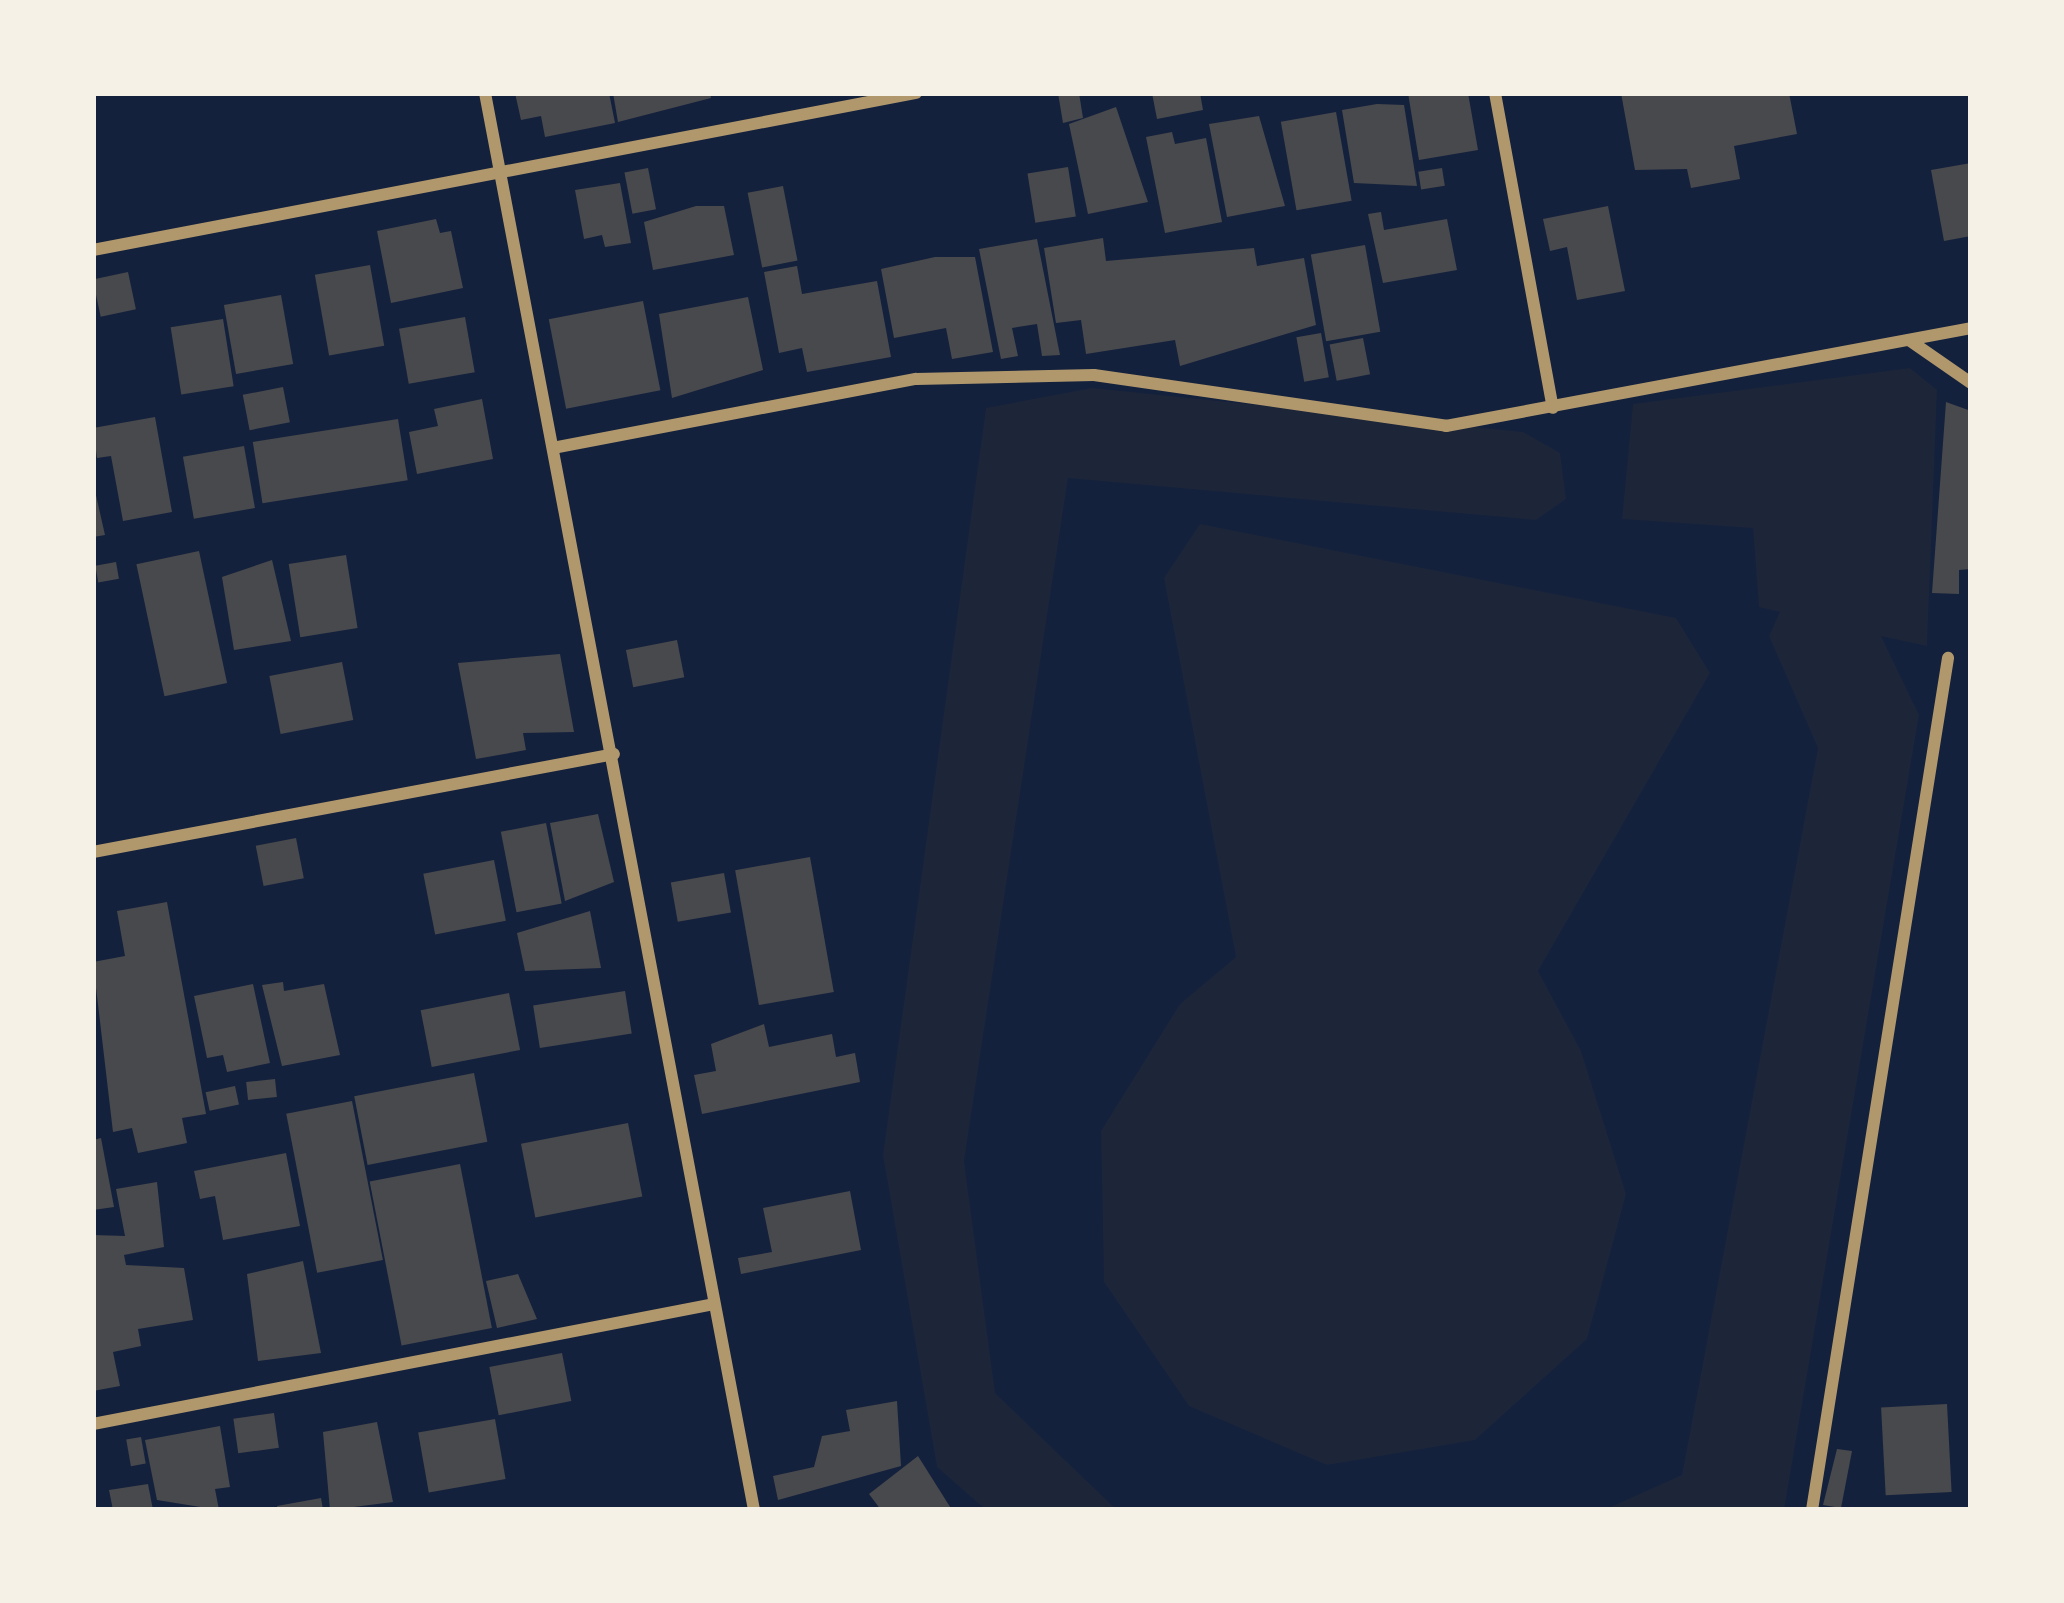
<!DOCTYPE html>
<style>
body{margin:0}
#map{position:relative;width:2064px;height:1603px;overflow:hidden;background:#14213d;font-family:Literata,serif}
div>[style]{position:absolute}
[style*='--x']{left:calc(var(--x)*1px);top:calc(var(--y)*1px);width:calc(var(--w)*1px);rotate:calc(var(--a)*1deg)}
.green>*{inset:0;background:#1d2539}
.building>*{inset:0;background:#48494c;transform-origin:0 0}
.minor>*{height:12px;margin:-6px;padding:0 6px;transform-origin:6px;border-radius:6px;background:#b1986c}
span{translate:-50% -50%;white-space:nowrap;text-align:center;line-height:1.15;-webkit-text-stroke:12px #f6f1e7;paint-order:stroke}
.frame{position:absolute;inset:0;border:96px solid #f6f1e7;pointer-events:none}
</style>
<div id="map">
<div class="green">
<div style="clip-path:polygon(1910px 368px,1937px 390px,1927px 646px,1881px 636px,1919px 715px,1784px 1510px,1604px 1510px,1682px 1475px,1818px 748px,1769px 636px,1780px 612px,1759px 607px,1753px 528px,1622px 519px,1633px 404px)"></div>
<div style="clip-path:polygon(1092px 388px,1523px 432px,1560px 453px,1566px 499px,1536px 520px,1068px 478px,964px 1161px,995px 1393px,1117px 1510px,986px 1510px,937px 1467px,883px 1155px,986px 408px)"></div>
<div style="clip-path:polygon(1200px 524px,1676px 618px,1710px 673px,1538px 971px,1581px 1051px,1626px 1194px,1587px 1339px,1475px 1440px,1327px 1465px,1189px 1406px,1104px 1282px,1101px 1131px,1180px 1004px,1236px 957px,1164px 578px)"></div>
</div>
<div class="building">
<div style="clip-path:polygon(515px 93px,609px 93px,615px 123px,545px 137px,541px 116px,521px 120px)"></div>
<div style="clip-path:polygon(613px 93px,710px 93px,711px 98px,618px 122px)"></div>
<div style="clip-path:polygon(1058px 93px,1079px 93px,1083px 118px,1063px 123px)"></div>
<div style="clip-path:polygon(1152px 93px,1200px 93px,1203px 110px,1157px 119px)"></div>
<div style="clip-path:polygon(1408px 93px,1468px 93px,1478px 150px,1419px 160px)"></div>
<div style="clip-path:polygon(1621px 93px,1789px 93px,1797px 134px,1734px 146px,1740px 179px,1691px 188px,1687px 169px,1635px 170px)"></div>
<div style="clip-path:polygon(1377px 104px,1404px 105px,1417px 186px,1354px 183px,1342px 110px)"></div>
<div style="clip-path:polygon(1116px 107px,1148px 202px,1088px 214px,1069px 124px)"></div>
<div style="left:1336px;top:112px;width:90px;height:56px;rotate:80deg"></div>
<div style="clip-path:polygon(1259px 116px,1285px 206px,1227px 217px,1209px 124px)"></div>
<div style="clip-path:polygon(1172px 132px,1175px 144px,1206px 138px,1222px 222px,1165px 233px,1146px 137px)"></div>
<div style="clip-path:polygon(1971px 163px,1971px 236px,1944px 241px,1931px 170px)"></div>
<div style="left:1068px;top:167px;width:50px;height:41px;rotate:81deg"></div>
<div style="left:648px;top:168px;width:42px;height:24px;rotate:79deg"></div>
<div style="left:1442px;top:168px;width:18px;height:24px;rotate:81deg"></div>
<div style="clip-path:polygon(620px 183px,631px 243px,605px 247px,602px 235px,584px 239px,575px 190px)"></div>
<div style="left:783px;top:186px;width:76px;height:36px;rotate:79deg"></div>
<div style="clip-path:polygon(696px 206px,724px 206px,734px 255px,653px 270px,644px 222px)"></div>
<div style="clip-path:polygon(1608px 206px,1625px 291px,1577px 300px,1567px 247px,1550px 251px,1543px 219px)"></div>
<div style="clip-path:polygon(1381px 212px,1384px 230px,1447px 219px,1457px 270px,1383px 283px,1368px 214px)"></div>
<div style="clip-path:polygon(436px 219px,440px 233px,451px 231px,463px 288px,391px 303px,377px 231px)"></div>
<div style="clip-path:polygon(1103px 238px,1106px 261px,1254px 248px,1257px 266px,1304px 258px,1316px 325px,1180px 366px,1175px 340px,1086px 354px,1081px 320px,1056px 323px,1044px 248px)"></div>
<div style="clip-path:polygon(1037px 239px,1060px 355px,1042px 356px,1037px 324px,1012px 328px,1018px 356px,1001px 359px,979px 249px)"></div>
<div style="left:1365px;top:245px;width:88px;height:55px;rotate:80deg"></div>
<div style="clip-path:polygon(935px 257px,975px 257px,993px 352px,952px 359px,946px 328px,894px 338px,881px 269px)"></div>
<div style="left:370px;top:265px;width:82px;height:56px;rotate:80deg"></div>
<div style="clip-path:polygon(797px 266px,802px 294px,877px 281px,891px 357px,807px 372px,802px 348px,779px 353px,764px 272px)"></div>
<div style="left:128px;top:272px;width:38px;height:36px;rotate:78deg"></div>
<div style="left:281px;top:295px;width:70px;height:58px;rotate:80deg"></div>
<div style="clip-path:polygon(748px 297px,763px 370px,672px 398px,659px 314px)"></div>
<div style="left:643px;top:301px;width:91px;height:96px;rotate:79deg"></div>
<div style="left:465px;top:317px;width:56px;height:67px;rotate:80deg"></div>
<div style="left:223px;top:319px;width:68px;height:53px;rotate:81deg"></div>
<div style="left:1321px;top:333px;width:45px;height:25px;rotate:80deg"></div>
<div style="left:1363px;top:338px;width:37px;height:34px;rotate:79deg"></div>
<div style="left:283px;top:387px;width:36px;height:41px;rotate:79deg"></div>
<div style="clip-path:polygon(482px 399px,493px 459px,417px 474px,409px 432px,438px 426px,434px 409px)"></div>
<div style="clip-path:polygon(1946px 402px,1971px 411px,1971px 569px,1959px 570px,1959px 594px,1932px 593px)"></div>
<div style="clip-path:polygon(155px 417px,172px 512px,123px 521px,111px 456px,97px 458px,93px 428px)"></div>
<div style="left:398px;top:419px;width:62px;height:147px;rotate:81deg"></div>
<div style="left:244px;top:446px;width:63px;height:62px;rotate:80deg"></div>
<div style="clip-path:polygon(93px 482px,105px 535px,93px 537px)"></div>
<div style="left:199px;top:551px;width:135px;height:64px;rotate:78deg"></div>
<div style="left:346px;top:555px;width:74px;height:58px;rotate:81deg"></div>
<div style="clip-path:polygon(272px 560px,291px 641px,234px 650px,222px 577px)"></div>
<div style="left:116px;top:562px;width:17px;height:21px;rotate:80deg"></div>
<div style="left:677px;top:640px;width:38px;height:52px;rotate:79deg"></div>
<div style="clip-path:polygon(560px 654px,574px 732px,523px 733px,526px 750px,476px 759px,458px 663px)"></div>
<div style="left:342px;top:662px;width:59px;height:74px;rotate:79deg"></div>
<div style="clip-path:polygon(598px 814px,614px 882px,565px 901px,550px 823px)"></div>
<div style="left:546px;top:823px;width:82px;height:46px;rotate:79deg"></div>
<div style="left:296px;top:838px;width:41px;height:41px;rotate:79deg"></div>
<div style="left:810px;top:857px;width:137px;height:76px;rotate:80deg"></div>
<div style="left:494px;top:860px;width:62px;height:72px;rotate:79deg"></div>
<div style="left:724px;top:873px;width:40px;height:54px;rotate:80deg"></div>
<div style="clip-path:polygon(167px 902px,206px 1114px,182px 1118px,187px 1143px,138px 1153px,132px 1128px,113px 1132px,93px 962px,125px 956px,117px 911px)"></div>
<div style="clip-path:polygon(590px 911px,601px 968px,525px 971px,517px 933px)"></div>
<div style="clip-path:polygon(283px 982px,284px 991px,324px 984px,340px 1055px,282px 1066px,262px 985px)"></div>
<div style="clip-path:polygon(253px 984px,270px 1063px,227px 1072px,223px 1055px,207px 1058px,194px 996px)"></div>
<div style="left:625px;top:991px;width:43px;height:93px;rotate:81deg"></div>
<div style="left:509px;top:993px;width:58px;height:90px;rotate:79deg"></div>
<div style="clip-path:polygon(764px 1024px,769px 1047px,832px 1034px,836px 1057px,855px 1053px,860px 1082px,702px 1114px,694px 1075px,716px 1071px,711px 1044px)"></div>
<div style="left:474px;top:1073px;width:70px;height:122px;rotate:79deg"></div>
<div style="left:275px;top:1079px;width:18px;height:29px;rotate:84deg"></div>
<div style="left:235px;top:1086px;width:19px;height:30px;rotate:78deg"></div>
<div style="left:352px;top:1101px;width:162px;height:67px;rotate:79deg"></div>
<div style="left:628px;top:1123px;width:75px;height:109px;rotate:79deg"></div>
<div style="clip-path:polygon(101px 1138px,114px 1207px,93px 1210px,93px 1140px)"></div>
<div style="clip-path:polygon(286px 1153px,300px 1226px,223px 1240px,215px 1196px,200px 1199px,194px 1171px)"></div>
<div style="left:460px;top:1164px;width:167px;height:92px;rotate:79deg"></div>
<div style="clip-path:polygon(157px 1182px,164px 1247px,124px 1255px,126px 1265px,184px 1268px,193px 1320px,138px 1329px,141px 1346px,113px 1352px,120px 1386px,93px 1391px,93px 1235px,125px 1236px,116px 1189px)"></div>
<div style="clip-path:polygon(850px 1191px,861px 1250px,741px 1274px,738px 1258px,772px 1252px,763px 1208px)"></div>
<div style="clip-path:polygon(303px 1261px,321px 1353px,258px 1361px,247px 1274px)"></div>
<div style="clip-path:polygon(518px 1274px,537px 1319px,497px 1328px,486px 1281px)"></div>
<div style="left:562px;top:1353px;width:49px;height:74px;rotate:79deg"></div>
<div style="clip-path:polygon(897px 1401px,901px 1466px,778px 1500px,773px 1476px,814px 1467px,822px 1436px,850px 1431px,846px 1410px)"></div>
<div style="left:1947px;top:1404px;width:88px;height:66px;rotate:87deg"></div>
<div style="left:274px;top:1413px;width:35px;height:41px;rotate:82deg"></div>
<div style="left:495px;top:1419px;width:61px;height:78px;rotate:80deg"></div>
<div style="clip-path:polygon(377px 1422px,393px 1502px,330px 1510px,323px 1432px)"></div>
<div style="clip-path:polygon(220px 1426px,230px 1487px,215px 1489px,219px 1510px,157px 1500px,145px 1440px)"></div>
<div style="left:141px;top:1437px;width:27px;height:15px;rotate:80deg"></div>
<div style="clip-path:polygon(1837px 1449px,1852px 1451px,1841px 1508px,1823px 1505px)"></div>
<div style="clip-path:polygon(918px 1456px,952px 1510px,881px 1510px,869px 1494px)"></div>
<div style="clip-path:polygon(148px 1484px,153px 1510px,113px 1510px,109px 1490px)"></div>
<div style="clip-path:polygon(321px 1498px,323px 1510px,278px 1510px,277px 1506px)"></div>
</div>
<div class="minor">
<div style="--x:485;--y:93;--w:1442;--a:79.25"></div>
<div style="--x:1495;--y:93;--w:320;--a:79.6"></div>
<div style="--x:93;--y:250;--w:838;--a:-10.8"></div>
<div style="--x:1909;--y:340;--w:75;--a:34.7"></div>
<div style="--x:558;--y:447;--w:364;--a:-10.8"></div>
<div style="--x:916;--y:379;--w:178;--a:-1.3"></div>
<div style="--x:1094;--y:375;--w:356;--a:8.2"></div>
<div style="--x:1446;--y:426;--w:534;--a:-10.57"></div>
<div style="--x:93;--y:852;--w:530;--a:-10.65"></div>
<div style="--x:93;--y:1424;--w:632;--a:-10.94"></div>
<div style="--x:1812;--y:1510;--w:863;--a:-80.93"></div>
</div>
<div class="frame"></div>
</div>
